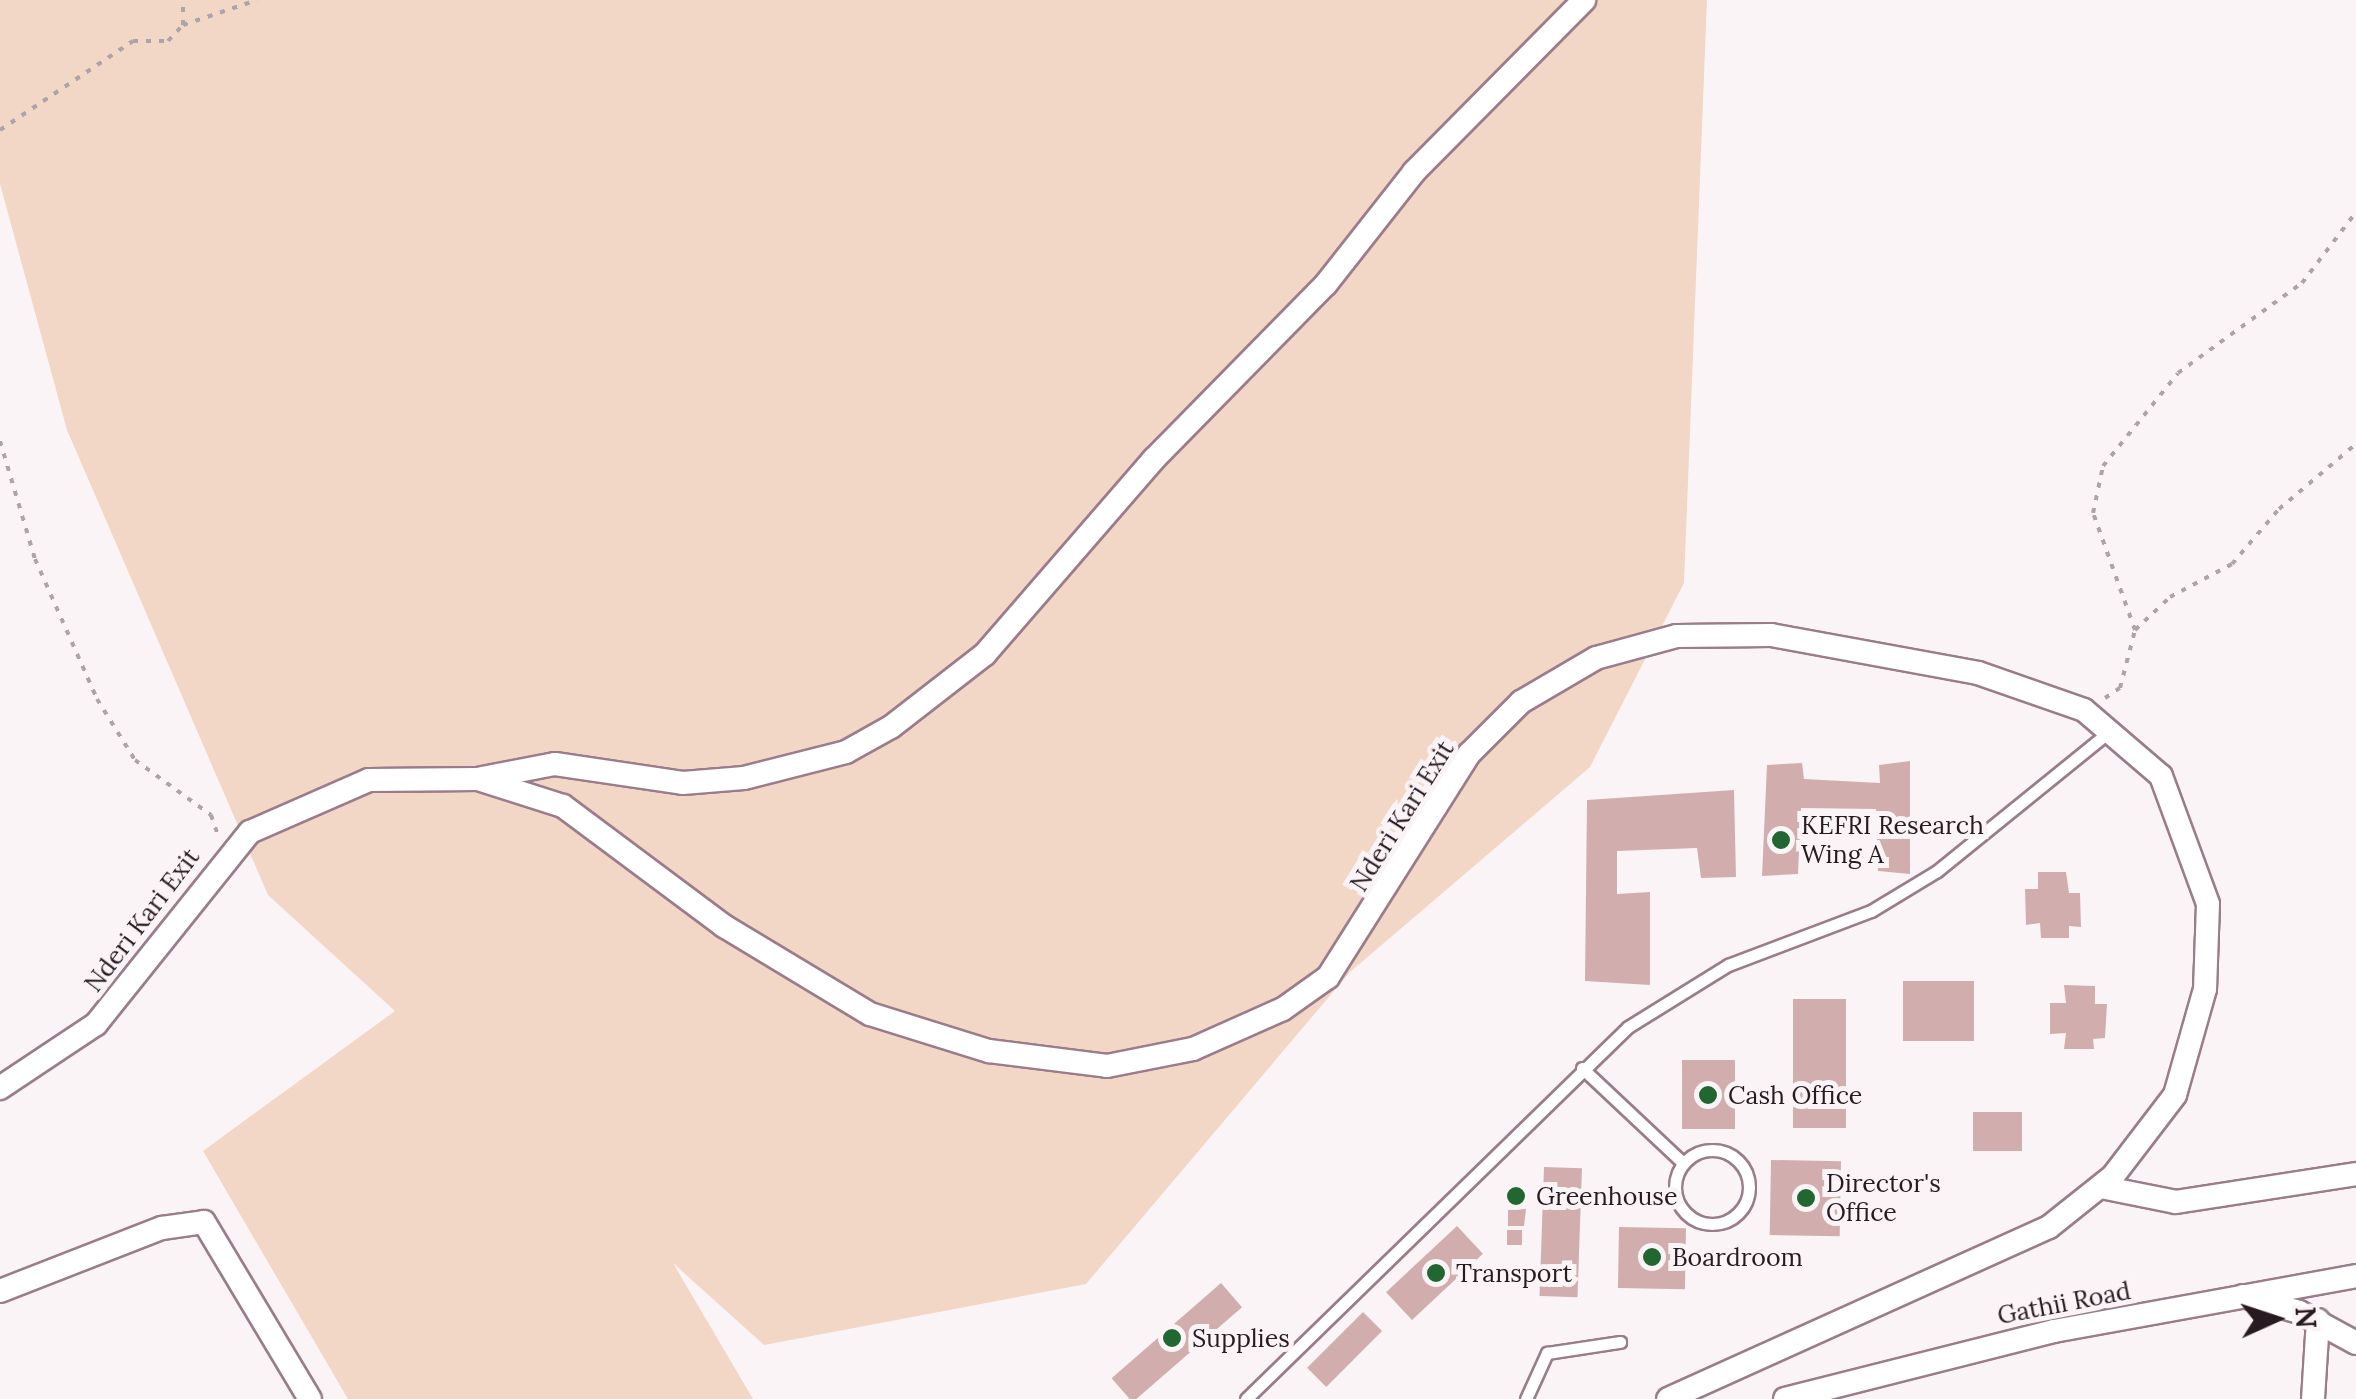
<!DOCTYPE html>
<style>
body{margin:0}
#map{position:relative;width:2356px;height:1399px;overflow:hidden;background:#fbf4f7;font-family:Lora,serif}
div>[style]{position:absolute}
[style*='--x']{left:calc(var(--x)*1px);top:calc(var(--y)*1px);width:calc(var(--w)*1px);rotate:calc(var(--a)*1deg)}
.green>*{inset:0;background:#f2d6c6}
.building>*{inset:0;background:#d1aead;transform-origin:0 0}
.path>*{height:4px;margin-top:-2px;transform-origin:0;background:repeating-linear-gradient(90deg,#aca4a8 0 5px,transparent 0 13px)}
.roads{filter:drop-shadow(2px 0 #9b7c8b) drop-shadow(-2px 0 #9b7c8b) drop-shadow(0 2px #9b7c8b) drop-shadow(0 -2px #9b7c8b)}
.service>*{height:11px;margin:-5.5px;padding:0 5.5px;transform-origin:5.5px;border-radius:5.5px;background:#fff}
.service>.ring{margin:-5.5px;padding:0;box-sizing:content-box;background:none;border:11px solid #fff;border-radius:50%}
.minor>*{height:22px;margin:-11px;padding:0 11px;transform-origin:11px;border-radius:11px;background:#fff}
.dots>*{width:28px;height:28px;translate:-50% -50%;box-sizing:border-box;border:5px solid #fbf4f7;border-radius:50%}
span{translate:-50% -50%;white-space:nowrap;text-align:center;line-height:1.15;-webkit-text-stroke:10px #fbf4f7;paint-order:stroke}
.street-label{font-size:25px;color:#271b21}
.poi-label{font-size:25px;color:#271b21}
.left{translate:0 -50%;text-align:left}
.north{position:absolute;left:2226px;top:1269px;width:100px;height:100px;-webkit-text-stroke:8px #fbf4f7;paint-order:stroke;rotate:87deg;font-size:28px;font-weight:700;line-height:40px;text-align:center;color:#271b21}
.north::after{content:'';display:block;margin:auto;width:35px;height:45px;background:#271b21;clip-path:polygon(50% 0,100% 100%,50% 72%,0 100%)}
</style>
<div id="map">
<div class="green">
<div style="clip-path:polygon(0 0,1707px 0,1684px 583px,1590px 767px,1350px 972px,1086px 1284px,764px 1345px,673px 1263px,753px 1399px,348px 1399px,203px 1151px,395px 1011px,268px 895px,67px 430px,0 184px)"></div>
</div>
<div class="building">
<div style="clip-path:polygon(1910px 761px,1910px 874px,1878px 871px,1876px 809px,1801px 808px,1798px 874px,1762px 876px,1767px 765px,1802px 763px,1804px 779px,1880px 783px,1879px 765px)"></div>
<div style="clip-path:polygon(1734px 790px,1736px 877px,1701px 878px,1697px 848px,1617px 851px,1617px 894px,1650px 892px,1650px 985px,1585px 981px,1587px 800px)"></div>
<div style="clip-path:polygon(2038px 872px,2066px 872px,2069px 893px,2080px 893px,2081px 927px,2069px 926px,2069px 938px,2041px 938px,2040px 923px,2026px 925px,2025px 889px,2038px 889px)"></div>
<div style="left:1974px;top:981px;width:60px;height:71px;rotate:90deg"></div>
<div style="clip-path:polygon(2064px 985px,2095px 986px,2095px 1004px,2107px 1004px,2105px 1038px,2093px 1039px,2094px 1049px,2064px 1049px,2066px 1033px,2050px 1034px,2050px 1003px,2066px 1003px)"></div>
<div style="left:1846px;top:999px;width:129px;height:53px;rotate:90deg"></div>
<div style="left:1735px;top:1060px;width:69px;height:53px;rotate:90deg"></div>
<div style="left:1973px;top:1112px;width:49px;height:39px"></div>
<div style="left:1771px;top:1160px;width:70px;height:75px;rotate:1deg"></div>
<div style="left:1544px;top:1167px;width:38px;height:129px;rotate:2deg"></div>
<div style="left:1524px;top:1188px;width:13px;height:18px;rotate:90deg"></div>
<div style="clip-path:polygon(1526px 1209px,1524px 1226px,1508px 1226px,1508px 1210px)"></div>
<div style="left:1457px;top:1226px;width:38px;height:97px;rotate:47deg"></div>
<div style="left:1619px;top:1227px;width:67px;height:61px;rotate:1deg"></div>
<div style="left:1507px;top:1230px;width:15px;height:15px"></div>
<div style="left:1221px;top:1283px;width:32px;height:145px;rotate:49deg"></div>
<div style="left:1363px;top:1312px;width:27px;height:79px;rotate:45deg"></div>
</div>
<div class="path">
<div style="--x:183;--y:25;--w:78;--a:-18.7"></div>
<div style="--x:0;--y:130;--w:160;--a:-33.8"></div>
<div style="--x:133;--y:41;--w:35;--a:0"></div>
<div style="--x:168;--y:41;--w:22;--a:-47"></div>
<div style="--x:183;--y:25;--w:25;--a:-90"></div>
<div style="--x:0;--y:441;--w:123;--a:73.5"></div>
<div style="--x:35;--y:559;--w:153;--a:66.1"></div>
<div style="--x:97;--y:699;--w:72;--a:58.1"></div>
<div style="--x:135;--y:760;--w:94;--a:35.9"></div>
<div style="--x:211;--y:815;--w:21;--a:71"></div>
<div style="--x:2135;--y:630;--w:124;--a:-109.7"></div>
<div style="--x:2093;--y:513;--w:48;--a:-78"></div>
<div style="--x:2103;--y:466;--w:119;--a:-51.1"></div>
<div style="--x:2178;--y:373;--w:153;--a:-36"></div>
<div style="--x:2302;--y:283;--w:89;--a:-52.7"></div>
<div style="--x:2105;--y:698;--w:18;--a:-34"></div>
<div style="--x:2120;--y:688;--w:60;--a:-75.5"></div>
<div style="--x:2135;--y:630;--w:48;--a:-43.3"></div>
<div style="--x:2170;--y:597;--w:70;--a:-28"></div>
<div style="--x:2232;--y:564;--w:72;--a:-49.5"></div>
<div style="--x:2279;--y:509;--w:101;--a:-40.2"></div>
</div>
<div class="roads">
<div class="service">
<div style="--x:1582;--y:1068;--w:139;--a:43.2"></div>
<div class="ring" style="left:1675px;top:1150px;width:63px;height:63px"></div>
<div style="--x:1246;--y:1399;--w:533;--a:-44.24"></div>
<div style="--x:1628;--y:1027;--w:118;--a:-31.8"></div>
<div style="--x:1728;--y:965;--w:153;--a:-20.7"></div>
<div style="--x:1871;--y:911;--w:77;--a:-31.2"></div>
<div style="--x:1937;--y:871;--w:223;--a:-39"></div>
<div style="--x:1526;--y:1399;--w:51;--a:-65.5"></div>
<div style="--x:1547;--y:1353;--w:74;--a:-8.6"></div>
</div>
<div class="minor">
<div style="--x:482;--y:778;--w:74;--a:-10.9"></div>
<div style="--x:555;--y:764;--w:129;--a:8.4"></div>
<div style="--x:683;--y:783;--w:61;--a:-4.7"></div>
<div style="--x:744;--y:778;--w:105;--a:-14.3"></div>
<div style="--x:846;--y:752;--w:51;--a:-29.1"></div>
<div style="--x:891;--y:727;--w:119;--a:-37.8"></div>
<div style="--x:985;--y:654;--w:258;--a:-49.1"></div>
<div style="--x:1154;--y:459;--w:245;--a:-45.5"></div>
<div style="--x:1326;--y:284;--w:142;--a:-51.8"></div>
<div style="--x:1414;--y:172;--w:242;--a:-45.3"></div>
<div style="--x:0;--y:1088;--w:115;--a:-33.7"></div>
<div style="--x:96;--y:1024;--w:246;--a:-51.3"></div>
<div style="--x:250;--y:832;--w:130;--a:-23.6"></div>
<div style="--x:369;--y:780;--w:109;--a:-0.5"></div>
<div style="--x:478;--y:779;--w:89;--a:17.6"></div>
<div style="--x:563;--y:806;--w:201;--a:36.7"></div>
<div style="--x:724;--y:926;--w:170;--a:31.1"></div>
<div style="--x:870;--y:1014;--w:125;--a:17.3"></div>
<div style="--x:989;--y:1051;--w:119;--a:7.2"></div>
<div style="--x:1107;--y:1066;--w:88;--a:-11.2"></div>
<div style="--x:1193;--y:1049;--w:98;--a:-24"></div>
<div style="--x:1283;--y:1009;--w:55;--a:-35.4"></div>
<div style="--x:1328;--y:977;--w:264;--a:-57.7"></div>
<div style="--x:1469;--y:754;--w:74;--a:-45"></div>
<div style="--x:1521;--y:702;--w:87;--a:-30.4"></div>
<div style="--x:1596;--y:658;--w:84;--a:-15.2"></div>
<div style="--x:1677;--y:636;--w:94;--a:-0.6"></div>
<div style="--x:1771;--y:635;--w:210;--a:10.4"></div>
<div style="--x:1978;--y:673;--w:112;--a:19.2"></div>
<div style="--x:2084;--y:710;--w:101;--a:40.6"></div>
<div style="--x:2161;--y:776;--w:136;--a:69.8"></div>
<div style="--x:2208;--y:904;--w:85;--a:92"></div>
<div style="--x:2205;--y:989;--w:110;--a:105.8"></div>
<div style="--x:2175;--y:1095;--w:102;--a:127.4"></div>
<div style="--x:2113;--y:1176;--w:82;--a:141.4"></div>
<div style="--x:2049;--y:1227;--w:418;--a:155.7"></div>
<div style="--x:2101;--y:1187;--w:76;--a:11.3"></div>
<div style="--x:2176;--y:1202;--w:182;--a:-8.8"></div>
<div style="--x:0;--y:1291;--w:174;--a:-21.3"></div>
<div style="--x:162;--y:1228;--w:42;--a:-8.1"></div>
<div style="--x:204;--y:1222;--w:206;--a:59.1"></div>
<div style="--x:2243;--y:1296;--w:58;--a:15.9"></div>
<div style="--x:2299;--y:1312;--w:65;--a:28.5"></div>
<div style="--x:1785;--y:1399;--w:277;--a:-14.2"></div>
<div style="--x:2054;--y:1331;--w:307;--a:-10.3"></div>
<div style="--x:2313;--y:1399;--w:79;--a:-86.4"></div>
</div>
</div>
<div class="dots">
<div style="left:1781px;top:840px;background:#226732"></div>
<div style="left:1708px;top:1095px;background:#226732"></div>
<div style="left:1516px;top:1196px;background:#226732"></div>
<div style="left:1806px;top:1198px;background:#226732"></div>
<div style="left:1652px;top:1257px;background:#226732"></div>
<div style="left:1436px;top:1273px;background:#226732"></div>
<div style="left:1172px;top:1338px;background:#226732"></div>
</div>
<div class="street-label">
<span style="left:1402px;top:816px;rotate:-58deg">Nderi Kari Exit</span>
<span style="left:142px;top:920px;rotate:-53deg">Nderi Kari Exit</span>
<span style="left:2064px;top:1303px;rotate:-11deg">Gathii Road</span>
</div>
<div class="poi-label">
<span class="left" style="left:1801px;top:840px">KEFRI Research<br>Wing A</span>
<span class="left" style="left:1728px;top:1095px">Cash Office</span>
<span class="left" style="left:1826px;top:1198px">Director's<br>Office</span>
<span class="left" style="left:1536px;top:1196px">Greenhouse</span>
<span class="left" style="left:1672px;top:1257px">Boardroom</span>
<span class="left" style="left:1456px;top:1273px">Transport</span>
<span class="left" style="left:1192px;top:1338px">Supplies</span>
</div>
<div class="north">N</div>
</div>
